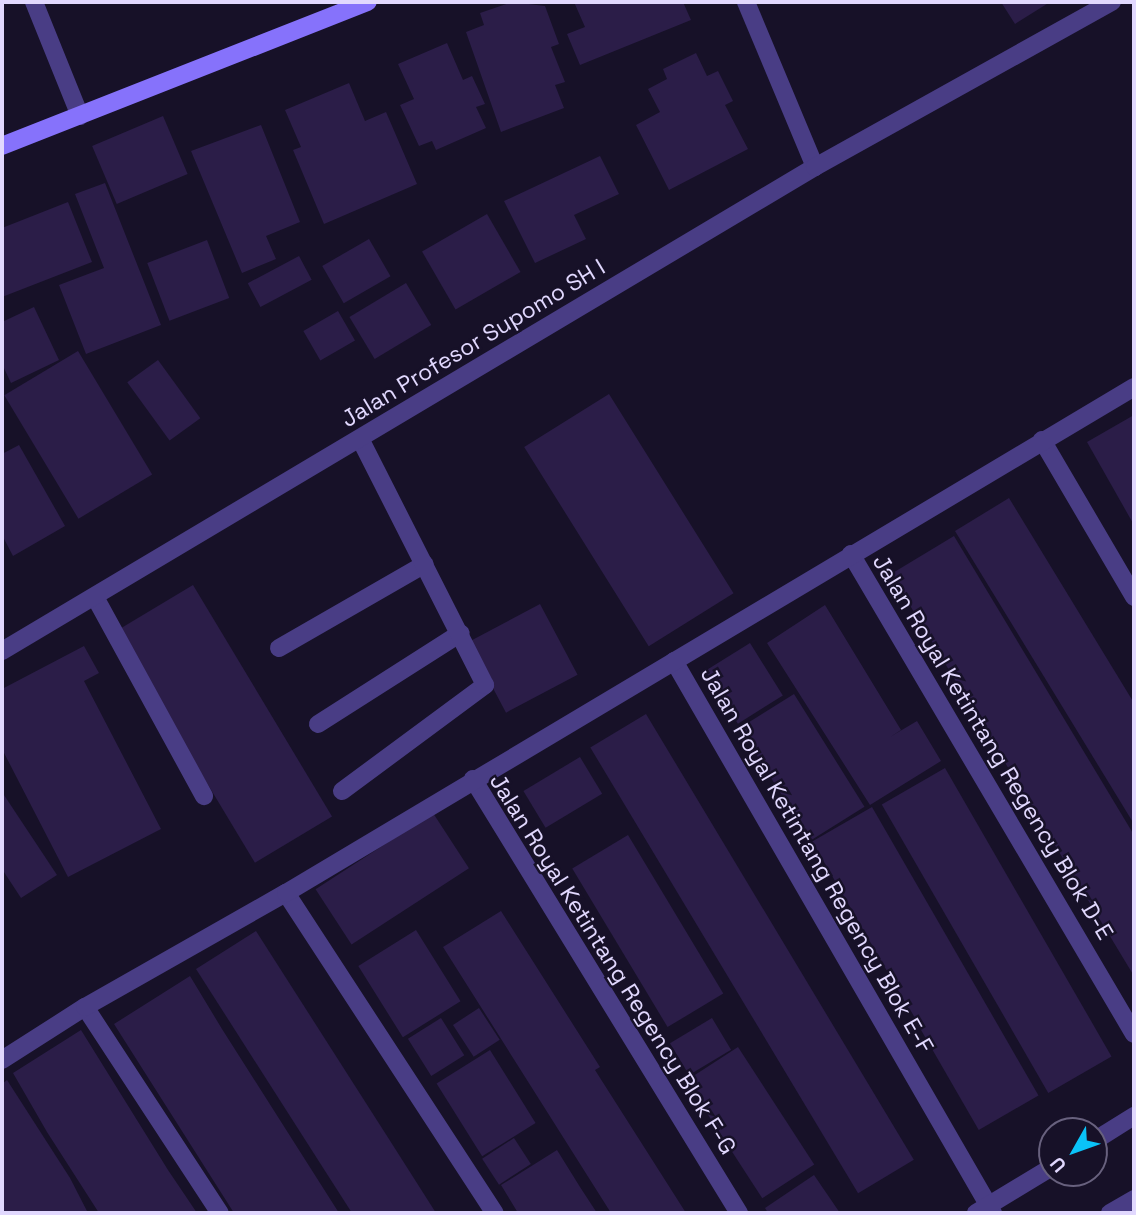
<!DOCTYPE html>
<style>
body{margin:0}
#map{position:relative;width:1136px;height:1215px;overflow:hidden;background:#171128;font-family:"Space Grotesk",sans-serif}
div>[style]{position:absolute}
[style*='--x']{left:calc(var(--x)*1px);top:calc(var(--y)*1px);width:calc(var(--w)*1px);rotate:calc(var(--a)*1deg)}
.building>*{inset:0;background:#2b1d48;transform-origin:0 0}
.lane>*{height:18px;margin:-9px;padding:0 9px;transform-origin:9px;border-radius:9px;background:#493d85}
.street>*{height:18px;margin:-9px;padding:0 9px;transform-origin:9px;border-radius:9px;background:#493d85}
.secondary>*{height:18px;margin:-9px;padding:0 9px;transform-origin:9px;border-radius:9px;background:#8672fb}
span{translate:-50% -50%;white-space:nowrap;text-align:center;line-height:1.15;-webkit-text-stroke:5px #171128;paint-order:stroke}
.street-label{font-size:23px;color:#e1d8fe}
.frame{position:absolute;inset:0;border:4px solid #e1d8fe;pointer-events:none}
.north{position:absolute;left:1038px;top:1117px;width:70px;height:70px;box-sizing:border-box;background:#171128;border:2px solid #68617e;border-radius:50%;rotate:230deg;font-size:19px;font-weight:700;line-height:28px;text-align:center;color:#e1d8fe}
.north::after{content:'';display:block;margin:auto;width:24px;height:32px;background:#0ac3f8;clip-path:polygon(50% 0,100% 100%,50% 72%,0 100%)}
</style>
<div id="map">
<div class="building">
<div style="clip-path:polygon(512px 2px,545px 6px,559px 44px,551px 47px,565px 82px,555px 85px,564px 108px,501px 132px,466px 32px,484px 25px,480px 13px)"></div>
<div style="clip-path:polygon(574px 2px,683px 2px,691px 20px,580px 65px,567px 34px,585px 27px)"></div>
<div style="clip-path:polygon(1001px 2px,1050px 2px,1015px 24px)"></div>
<div style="clip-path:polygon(447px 43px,463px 80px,472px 76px,485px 104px,476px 107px,486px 128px,436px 150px,432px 141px,419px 146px,400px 105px,414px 99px,398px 64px)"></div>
<div style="clip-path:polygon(696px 53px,707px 76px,718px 71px,733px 101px,725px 105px,748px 149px,669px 190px,636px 125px,660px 112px,648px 89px,667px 79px,663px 69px)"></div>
<div style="clip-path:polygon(349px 83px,365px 121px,386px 112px,417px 184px,324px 224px,293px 150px,301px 147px,285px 110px)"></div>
<div style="left:163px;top:116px;width:63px;height:77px;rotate:67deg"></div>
<div style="clip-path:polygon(261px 125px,300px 222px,266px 236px,276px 259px,242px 273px,191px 151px)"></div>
<div style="clip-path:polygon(600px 156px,619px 194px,574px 215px,586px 239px,535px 263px,504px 201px)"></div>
<div style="clip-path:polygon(105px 183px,161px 325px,86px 354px,59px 285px,104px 268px,75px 194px)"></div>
<div style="clip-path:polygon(68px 202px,92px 262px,2px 297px,2px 228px)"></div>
<div style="left:487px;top:214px;width:67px;height:75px;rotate:60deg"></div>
<div style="left:369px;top:239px;width:43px;height:54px;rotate:60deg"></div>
<div style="left:207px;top:240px;width:62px;height:64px;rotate:69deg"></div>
<div style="left:299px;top:256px;width:27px;height:58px;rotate:62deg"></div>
<div style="left:406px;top:283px;width:49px;height:66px;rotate:59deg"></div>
<div style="clip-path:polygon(34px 307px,59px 360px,11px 383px,2px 364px,2px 322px)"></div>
<div style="left:338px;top:311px;width:34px;height:40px;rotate:60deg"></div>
<div style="left:78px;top:351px;width:144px;height:86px;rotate:59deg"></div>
<div style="left:158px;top:360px;width:72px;height:38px;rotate:54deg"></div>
<div style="left:609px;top:394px;width:235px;height:100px;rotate:58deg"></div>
<div style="clip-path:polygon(1134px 415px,1134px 525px,1087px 442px)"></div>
<div style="clip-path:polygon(19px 445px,65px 526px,13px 556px,2px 535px,2px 454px)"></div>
<div style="clip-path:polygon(1009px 498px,1134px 703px,1134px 824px,955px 531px)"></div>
<div style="clip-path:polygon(954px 536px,1134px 835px,1134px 976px,891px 574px)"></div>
<div style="left:193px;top:585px;width:270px;height:90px;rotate:59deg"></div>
<div style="left:540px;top:604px;width:80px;height:81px;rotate:62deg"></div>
<div style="clip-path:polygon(825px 605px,901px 730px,890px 737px,917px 721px,941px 761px,870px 805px,767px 643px)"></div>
<div style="left:750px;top:643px;width:62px;height:53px;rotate:58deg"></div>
<div style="clip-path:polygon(84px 646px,99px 673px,84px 681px,161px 829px,68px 877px,2px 749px,2px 689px)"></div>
<div style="left:794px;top:694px;width:133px;height:64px;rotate:58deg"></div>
<div style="left:646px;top:714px;width:520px;height:65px;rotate:59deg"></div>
<div style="left:580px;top:757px;width:43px;height:66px;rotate:59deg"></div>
<div style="left:945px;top:768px;width:333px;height:73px;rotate:60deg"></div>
<div style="clip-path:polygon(2px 792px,57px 875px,21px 898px,2px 869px)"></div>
<div style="left:872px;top:807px;width:333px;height:69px;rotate:60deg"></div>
<div style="left:433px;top:813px;width:66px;height:140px;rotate:57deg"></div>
<div style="left:628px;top:835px;width:185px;height:65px;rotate:59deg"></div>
<div style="clip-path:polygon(501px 911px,600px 1067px,595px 1070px,686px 1213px,611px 1213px,443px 947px)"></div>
<div style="left:416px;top:930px;width:84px;height:68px;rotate:58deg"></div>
<div style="clip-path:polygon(256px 931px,387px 1136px,436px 1213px,352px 1213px,327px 1174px,196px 969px)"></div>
<div style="clip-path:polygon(190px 976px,222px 1029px,339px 1213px,234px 1213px,114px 1024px)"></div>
<div style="left:479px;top:1008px;width:38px;height:31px;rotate:57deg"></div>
<div style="left:441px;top:1018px;width:44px;height:39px;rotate:58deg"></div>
<div style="left:712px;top:1018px;width:37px;height:49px;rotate:59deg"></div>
<div style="clip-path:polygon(81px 1030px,168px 1170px,197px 1213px,99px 1213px,47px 1132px,13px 1073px)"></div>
<div style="left:738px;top:1047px;width:140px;height:62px;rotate:57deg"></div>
<div style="left:490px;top:1050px;width:86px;height:63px;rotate:58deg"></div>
<div style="clip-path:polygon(7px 1080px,70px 1178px,88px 1213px,2px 1213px,2px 1084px)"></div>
<div style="left:514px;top:1138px;width:31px;height:38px;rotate:57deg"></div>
<div style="clip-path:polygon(557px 1150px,580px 1187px,597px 1213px,518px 1213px,501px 1185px)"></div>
<div style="clip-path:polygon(814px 1175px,840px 1213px,768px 1213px,765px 1208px)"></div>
</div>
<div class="lane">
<div style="--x:279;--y:648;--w:168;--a:-29.9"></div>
<div style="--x:318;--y:724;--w:169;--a:-32.5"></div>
<div style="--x:342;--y:791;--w:178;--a:-36.5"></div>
<div style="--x:485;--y:685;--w:276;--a:-116.9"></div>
</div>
<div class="street">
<div style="--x:34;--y:2;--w:123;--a:68"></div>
<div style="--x:746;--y:2;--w:179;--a:67.3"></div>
<div style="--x:1042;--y:440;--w:182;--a:59.6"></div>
<div style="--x:851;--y:554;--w:557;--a:59.48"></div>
<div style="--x:95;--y:597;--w:227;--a:61.3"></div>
<div style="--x:2;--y:651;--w:946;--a:-30.77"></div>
<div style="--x:815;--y:167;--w:340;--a:-29.1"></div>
<div style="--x:674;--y:661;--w:638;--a:59.98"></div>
<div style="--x:473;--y:779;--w:509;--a:58.5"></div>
<div style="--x:286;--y:893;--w:382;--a:56.9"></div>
<div style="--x:85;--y:1007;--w:246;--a:56.8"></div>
<div style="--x:2;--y:1060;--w:98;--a:-32.6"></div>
<div style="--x:85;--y:1007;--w:231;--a:-29.6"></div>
<div style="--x:286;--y:893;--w:987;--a:-30.82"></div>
<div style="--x:1094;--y:1141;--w:47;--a:-32"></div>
<div style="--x:976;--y:1213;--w:89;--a:-31.2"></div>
<div style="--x:1110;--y:1213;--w:28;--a:-30"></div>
</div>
<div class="secondary">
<div style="--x:2;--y:146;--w:393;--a:-21.5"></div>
</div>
<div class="street-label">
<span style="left:473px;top:343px;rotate:-31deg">Jalan Profesor Supomo SH I</span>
<span style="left:993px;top:747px;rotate:59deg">Jalan Royal Ketintang Regency Blok D-E</span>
<span style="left:817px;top:860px;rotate:60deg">Jalan Royal Ketintang Regency Blok E-F</span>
<span style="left:613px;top:964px;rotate:58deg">Jalan Royal Ketintang Regency Blok F-G</span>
</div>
<div class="frame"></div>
<div class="north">U</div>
</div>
